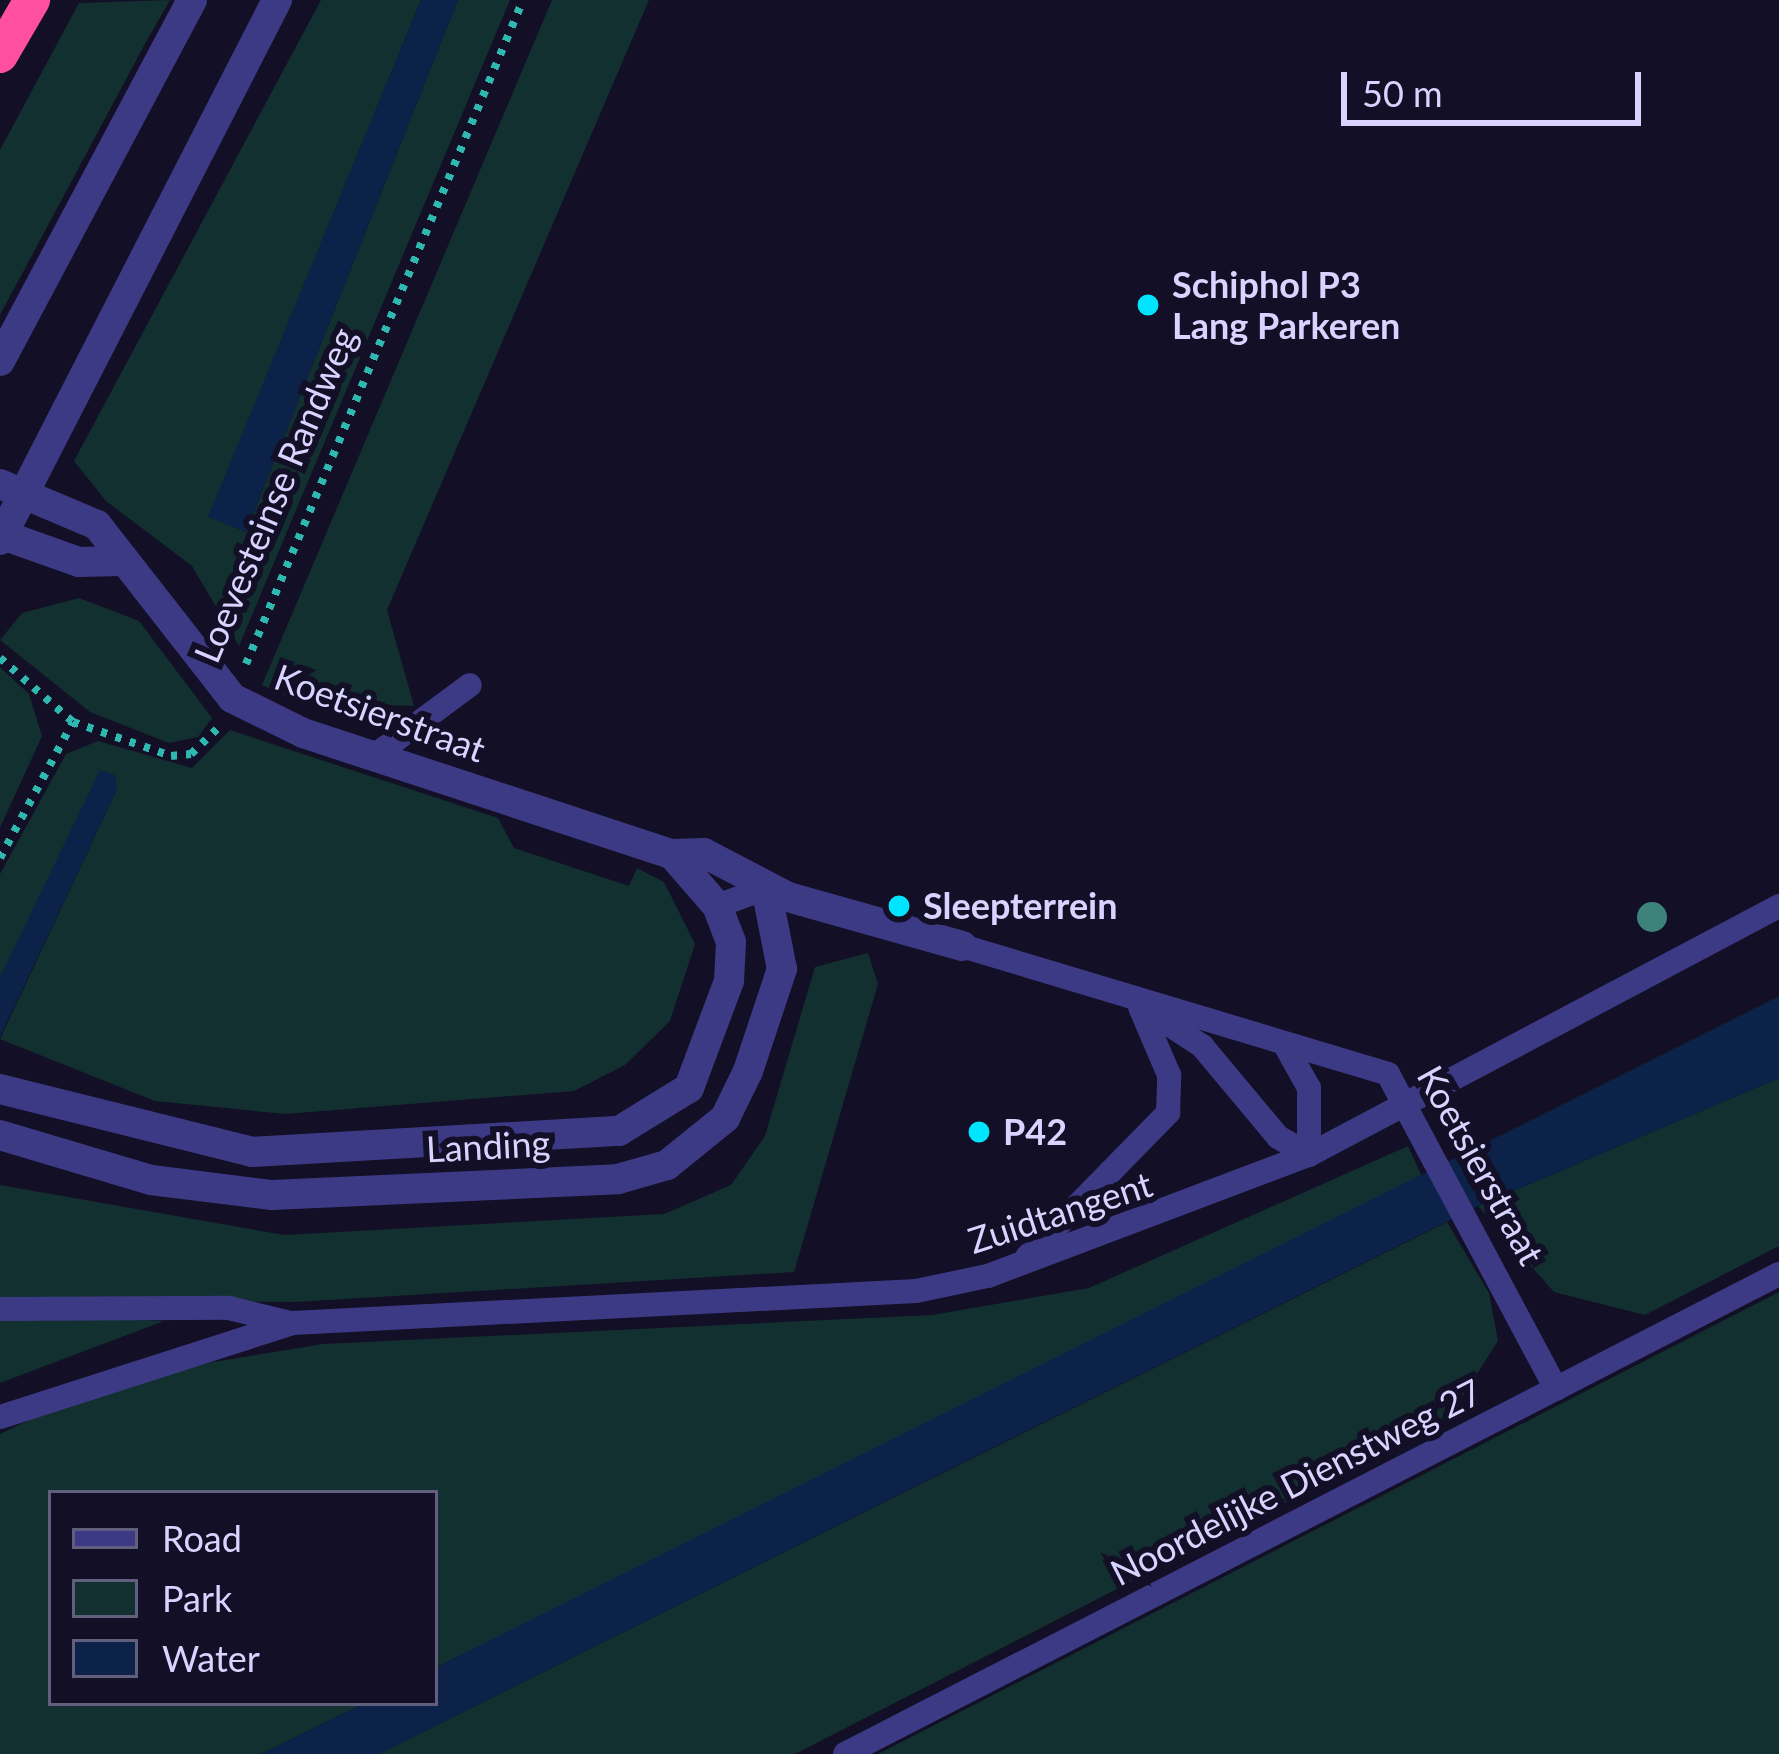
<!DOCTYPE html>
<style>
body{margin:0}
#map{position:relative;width:1779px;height:1754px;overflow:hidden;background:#130f26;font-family:Lato,sans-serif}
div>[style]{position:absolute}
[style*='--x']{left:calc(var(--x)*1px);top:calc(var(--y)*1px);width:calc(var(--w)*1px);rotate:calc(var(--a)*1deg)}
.green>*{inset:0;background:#12302f}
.water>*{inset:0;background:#0c2248}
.path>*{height:8px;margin-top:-4px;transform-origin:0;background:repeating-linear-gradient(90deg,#2fb8b0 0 6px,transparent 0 15px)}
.service>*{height:24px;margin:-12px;padding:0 12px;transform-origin:12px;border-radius:12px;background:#3d3a85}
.minor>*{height:30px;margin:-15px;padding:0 15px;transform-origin:15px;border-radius:15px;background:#3d3a85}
.tertiary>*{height:30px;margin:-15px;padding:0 15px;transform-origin:15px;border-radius:15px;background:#3d3a85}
.motorway>*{height:36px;margin:-18px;padding:0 18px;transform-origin:18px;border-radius:18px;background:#ff4fa3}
.trees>*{width:30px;height:30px;margin:-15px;border-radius:50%;background:#3d827b}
.dots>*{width:33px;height:33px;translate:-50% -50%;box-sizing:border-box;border:6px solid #130f26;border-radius:50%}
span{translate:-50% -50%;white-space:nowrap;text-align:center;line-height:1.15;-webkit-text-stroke:12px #130f26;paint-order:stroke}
.poi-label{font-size:36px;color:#d9d4ff;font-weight:700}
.left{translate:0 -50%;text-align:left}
.street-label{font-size:36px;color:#d9d4ff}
.legend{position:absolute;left:48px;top:1490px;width:390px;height:216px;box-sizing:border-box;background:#130f26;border:3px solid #625e7d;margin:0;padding:15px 21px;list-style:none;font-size:36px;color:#d9d4ff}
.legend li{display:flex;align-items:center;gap:24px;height:60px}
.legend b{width:60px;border:3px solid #625e7d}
.scale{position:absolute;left:1341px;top:72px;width:300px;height:54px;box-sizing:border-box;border:6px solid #d9d4ff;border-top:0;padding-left:15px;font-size:36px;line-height:42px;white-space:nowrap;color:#d9d4ff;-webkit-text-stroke:9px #130f26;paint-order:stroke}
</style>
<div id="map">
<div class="green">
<div style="clip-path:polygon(170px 0,146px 42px,0 315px,0 150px,79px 3px)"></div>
<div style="clip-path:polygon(321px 0,421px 0,209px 516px,246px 532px,458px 0,510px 0,239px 646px,192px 566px,106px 501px,74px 461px)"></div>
<div style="clip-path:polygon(552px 0,649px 0,387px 610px,414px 706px,297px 702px,262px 685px)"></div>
<div style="clip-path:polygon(79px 598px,139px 621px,212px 718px,198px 737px,169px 743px,90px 712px,0 640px,22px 613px)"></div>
<div style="clip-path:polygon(0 667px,29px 694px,42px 736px,0 828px)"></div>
<div style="clip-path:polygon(230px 730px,498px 818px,514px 848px,629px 886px,637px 868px,664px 882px,695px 944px,670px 1021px,625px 1065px,574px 1091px,285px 1114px,155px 1101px,0 1039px,117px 789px,0 977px,0 874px,66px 754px,98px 741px,192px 768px)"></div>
<div style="clip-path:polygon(868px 953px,878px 984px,794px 1272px,295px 1302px,0 1300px,0 1185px,284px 1235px,664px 1214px,731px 1185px,765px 1136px,815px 967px)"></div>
<div style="clip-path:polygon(1779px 1078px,1779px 1246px,1645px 1315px,1554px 1292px,1478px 1206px)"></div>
<div style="clip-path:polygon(1408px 1146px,1423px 1179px,435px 1668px,435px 1493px,51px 1493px,51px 1703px,365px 1703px,261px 1754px,0 1754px,0 1434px,50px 1410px,183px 1367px,323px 1344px,932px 1315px,1089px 1288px)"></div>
<div style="clip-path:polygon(1447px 1222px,1489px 1293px,1498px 1341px,1447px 1420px,795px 1754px,379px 1754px)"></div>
<div style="clip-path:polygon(1779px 1292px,1779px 1754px,878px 1754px)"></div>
<div style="clip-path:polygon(0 1318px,48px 1317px,164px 1321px,0 1383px)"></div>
</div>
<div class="water">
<div style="clip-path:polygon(421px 0,458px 0,246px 532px,208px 517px)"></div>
<div style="clip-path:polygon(100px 770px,115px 775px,117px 789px,0 1037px,0 977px)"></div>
<div style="clip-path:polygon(1779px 996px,1779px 1078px,1478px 1206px,379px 1754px,261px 1754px,365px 1703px,435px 1703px,435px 1668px)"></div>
</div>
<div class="path">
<div style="--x:0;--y:658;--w:97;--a:41.2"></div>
<div style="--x:246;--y:664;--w:719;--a:-67.36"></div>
<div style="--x:0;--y:858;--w:154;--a:-61.8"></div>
<div style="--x:73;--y:722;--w:104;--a:19.1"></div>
<div style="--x:171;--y:756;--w:20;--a:-6"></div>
<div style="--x:191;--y:754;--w:37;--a:-44"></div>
</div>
<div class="service">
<div style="--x:374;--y:756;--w:119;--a:-36.5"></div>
<div style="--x:717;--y:906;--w:52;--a:-20.2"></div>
<div style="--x:962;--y:946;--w:445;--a:16.7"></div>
<div style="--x:1388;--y:1074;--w:357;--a:61.9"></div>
<div style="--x:1153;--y:1014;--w:59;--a:33.1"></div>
<div style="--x:1202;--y:1046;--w:119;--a:50.1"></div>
<div style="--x:1278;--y:1137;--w:36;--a:30"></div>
<div style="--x:1285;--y:1045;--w:49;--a:60.8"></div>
<div style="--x:1309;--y:1088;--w:67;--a:90"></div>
<div style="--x:1027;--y:1257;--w:202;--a:-45.6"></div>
<div style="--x:1168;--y:1113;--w:38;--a:-88"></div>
<div style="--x:1169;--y:1075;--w:74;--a:-113.1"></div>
<div style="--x:0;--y:1309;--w:229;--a:-0.3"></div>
<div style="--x:229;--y:1308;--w:63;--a:13.8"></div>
<div style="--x:0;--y:1417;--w:308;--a:-17.8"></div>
<div style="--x:293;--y:1323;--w:624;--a:-2.94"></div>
<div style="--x:916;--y:1291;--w:74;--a:-11.8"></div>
<div style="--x:988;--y:1276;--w:343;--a:-20.7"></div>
<div style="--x:1309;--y:1155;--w:532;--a:-27.91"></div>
<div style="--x:845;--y:1754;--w:1050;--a:-27.2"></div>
</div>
<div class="minor">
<div style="--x:0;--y:484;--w:105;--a:22.9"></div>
<div style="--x:97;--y:525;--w:219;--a:52"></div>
<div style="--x:232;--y:698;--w:79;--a:26.2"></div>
<div style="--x:303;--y:733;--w:388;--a:18.2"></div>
<div style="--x:672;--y:854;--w:32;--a:-2"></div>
<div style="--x:704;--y:853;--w:95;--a:27.6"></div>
<div style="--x:788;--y:897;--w:181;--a:15.7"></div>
<div style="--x:0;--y:534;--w:84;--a:19.5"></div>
<div style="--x:79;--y:562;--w:42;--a:-1.4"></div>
<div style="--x:0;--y:1089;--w:260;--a:14"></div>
<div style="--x:252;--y:1152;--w:368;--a:-3.3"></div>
<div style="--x:619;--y:1131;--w:82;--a:-31.6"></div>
<div style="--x:689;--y:1088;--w:114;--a:-69.5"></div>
<div style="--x:729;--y:981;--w:39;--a:-87"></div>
<div style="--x:731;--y:942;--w:39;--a:-111"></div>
<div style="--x:717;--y:906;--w:69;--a:-130.9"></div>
<div style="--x:0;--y:1135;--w:158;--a:16.6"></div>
<div style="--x:151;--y:1180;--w:122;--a:7.1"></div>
<div style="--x:272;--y:1195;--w:346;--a:-2.6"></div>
<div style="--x:618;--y:1179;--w:51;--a:-15.9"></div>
<div style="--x:667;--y:1165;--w:75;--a:-39"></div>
<div style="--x:725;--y:1118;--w:52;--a:-63.9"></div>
<div style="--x:748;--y:1071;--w:108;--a:-71.6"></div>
<div style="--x:782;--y:969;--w:83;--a:-101.2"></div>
</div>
<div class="tertiary">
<div style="--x:0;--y:361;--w:409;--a:-62"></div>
<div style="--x:0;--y:540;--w:607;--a:-62.84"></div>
</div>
<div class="motorway">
<div style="--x:0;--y:55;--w:64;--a:-59.8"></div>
</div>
<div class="trees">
<div style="left:1652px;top:917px"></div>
</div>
<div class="dots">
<div style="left:1148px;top:305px;background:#00e5ff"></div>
<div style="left:899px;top:906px;background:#00e5ff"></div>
<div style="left:979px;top:1132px;background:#00e5ff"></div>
</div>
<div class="poi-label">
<span class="left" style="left:1172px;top:305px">Schiphol P3<br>Lang Parkeren</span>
<span class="left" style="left:923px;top:906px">Sleepterrein</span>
<span class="left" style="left:1003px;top:1132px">P42</span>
</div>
<div class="street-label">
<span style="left:275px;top:495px;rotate:-67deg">Loevesteinse Randweg</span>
<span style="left:380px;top:713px;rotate:20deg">Koetsierstraat</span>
<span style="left:488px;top:1146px;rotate:-3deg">Landing</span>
<span style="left:1481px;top:1165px;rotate:61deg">Koetsierstraat</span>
<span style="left:1060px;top:1212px;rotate:-18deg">Zuidtangent</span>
<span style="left:1296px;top:1482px;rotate:-27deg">Noordelijke Dienstweg 27</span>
</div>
<ul class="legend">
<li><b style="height:15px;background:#3d3a85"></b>Road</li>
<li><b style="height:33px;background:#12302f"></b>Park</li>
<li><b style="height:33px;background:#0c2248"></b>Water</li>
</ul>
<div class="scale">50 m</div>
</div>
